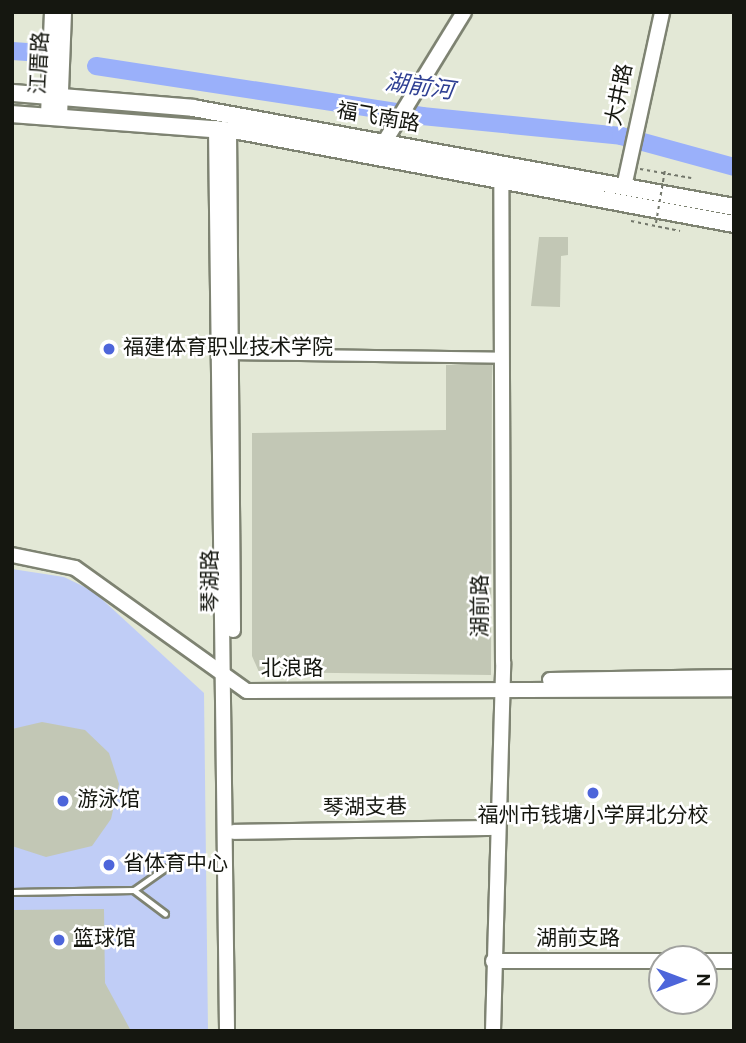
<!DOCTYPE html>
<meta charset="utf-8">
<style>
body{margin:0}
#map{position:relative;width:746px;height:1043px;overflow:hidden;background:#e3e8d6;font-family:Overpass,"Noto Sans SC",sans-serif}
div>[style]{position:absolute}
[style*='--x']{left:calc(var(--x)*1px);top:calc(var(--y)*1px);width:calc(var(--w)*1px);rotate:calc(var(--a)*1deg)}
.green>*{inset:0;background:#c0cdf6}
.river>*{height:18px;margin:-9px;padding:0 9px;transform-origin:9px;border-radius:9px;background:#9ab0fa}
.building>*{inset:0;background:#c2c7b5}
.path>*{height:2px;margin-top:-1px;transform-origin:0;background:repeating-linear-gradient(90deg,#72766a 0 3.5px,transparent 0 7px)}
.roads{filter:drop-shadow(2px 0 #7e8372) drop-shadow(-2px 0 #7e8372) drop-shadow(0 2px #7e8372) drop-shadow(0 -2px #7e8372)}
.lane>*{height:4.5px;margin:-2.25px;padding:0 2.25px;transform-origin:2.25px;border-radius:2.25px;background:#fff}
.street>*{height:10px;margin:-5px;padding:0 5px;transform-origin:5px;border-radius:5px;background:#fff}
.secondary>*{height:14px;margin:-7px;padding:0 7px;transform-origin:7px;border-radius:7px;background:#fff}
.primary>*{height:16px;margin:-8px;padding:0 8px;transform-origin:8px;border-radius:8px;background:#fff}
.path-bridge>*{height:2px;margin-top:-1px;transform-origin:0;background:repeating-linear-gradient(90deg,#72766a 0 3.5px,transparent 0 7px)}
.dots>*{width:19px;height:19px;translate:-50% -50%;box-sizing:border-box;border:4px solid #fff;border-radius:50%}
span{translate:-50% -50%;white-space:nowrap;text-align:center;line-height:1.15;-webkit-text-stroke:5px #fff;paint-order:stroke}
.street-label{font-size:21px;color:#151710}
.poi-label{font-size:21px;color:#151710}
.left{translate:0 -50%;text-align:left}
.water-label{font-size:23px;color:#2e3f93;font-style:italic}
.frame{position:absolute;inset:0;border:14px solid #151710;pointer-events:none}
.north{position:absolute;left:648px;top:945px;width:70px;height:70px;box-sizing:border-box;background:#fff;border:2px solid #a1a29f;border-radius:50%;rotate:90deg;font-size:19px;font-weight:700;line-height:28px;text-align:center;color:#151710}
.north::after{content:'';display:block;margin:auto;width:24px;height:32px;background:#4d65da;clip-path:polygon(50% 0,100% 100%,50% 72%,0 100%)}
</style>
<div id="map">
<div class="green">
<div style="clip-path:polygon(12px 569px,64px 577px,93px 591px,204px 693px,208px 1031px,12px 1031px)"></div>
</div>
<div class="river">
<div style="--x:12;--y:51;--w:15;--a:4"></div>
<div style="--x:96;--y:66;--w:330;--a:8.7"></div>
<div style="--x:422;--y:116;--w:200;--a:5.7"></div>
<div style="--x:621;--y:136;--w:117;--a:15.3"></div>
</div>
<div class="building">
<div style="clip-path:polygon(539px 237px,568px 237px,568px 255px,561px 256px,560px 307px,531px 306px)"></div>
<div style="clip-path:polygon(446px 365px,492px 365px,491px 675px,259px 672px,252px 656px,252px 433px,446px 430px)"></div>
<div style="clip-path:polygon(42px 722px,85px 730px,109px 753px,119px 784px,111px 819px,92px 846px,46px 857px,12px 846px,12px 729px)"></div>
<div style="clip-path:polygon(104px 909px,105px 983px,131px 1031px,12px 1031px,14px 910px)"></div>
</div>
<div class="path">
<div style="--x:640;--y:169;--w:52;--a:10"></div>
<div style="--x:631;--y:221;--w:50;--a:11.5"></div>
</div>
<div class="roads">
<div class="lane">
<div style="--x:134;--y:890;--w:39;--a:-35"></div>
<div style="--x:12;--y:892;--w:122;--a:-0.9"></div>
<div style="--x:134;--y:890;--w:39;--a:37"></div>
</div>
<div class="street">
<div style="--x:230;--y:354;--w:271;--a:0.8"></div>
</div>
<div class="secondary">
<div style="--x:48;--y:116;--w:104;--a:-87.8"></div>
<div style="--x:60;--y:117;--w:105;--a:-87.8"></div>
<div style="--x:216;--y:128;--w:903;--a:89.3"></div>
<div style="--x:229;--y:130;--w:500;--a:89.54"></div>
<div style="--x:385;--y:141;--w:151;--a:-58.5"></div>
<div style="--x:624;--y:187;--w:179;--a:-77.7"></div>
<div style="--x:12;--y:555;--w:64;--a:11.7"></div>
<div style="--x:75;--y:568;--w:211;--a:35.6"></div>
<div style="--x:247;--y:691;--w:487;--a:-0.2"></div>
<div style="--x:550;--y:680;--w:184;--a:-0.9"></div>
<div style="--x:234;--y:832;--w:262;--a:-0.9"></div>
<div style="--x:493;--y:961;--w:169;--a:0"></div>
<div style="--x:704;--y:961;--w:30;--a:0"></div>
<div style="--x:493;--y:1031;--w:369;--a:-88.4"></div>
<div style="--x:503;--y:662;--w:481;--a:-90.2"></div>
</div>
<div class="primary">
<div style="--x:12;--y:93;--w:182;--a:4.7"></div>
<div style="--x:193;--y:108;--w:550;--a:10.37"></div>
<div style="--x:12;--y:114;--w:228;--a:4.3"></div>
<div style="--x:239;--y:131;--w:504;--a:10.64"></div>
</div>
</div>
<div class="path-bridge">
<div style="--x:656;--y:223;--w:54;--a:-80.4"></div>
</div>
<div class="dots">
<div style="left:109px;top:349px;background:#4d65da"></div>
<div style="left:593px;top:793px;background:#4d65da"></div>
<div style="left:63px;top:801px;background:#4d65da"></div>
<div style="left:109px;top:865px;background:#4d65da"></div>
<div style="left:59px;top:940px;background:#4d65da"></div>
</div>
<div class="street-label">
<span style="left:41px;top:63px;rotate:-87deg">江厝路</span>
<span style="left:621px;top:95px;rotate:-79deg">大井路</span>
<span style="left:378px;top:119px;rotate:10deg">福飞南路</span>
<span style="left:212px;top:581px;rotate:-90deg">琴湖路</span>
<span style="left:482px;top:606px;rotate:-90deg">湖前路</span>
<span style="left:292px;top:670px">北浪路</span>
<span style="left:365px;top:809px;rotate:-1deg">琴湖支巷</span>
<span style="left:578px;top:940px">湖前支路</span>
</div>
<div class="poi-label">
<span class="left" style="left:123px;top:349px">福建体育职业技术学院</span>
<span class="left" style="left:77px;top:801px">游泳馆</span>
<span style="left:593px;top:817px">福州市钱塘小学屏北分校</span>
<span class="left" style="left:123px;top:865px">省体育中心</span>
<span class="left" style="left:73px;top:940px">篮球馆</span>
</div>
<div class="water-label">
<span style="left:419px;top:89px;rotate:8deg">湖前河</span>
</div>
<div class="frame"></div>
<div class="north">N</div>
</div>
